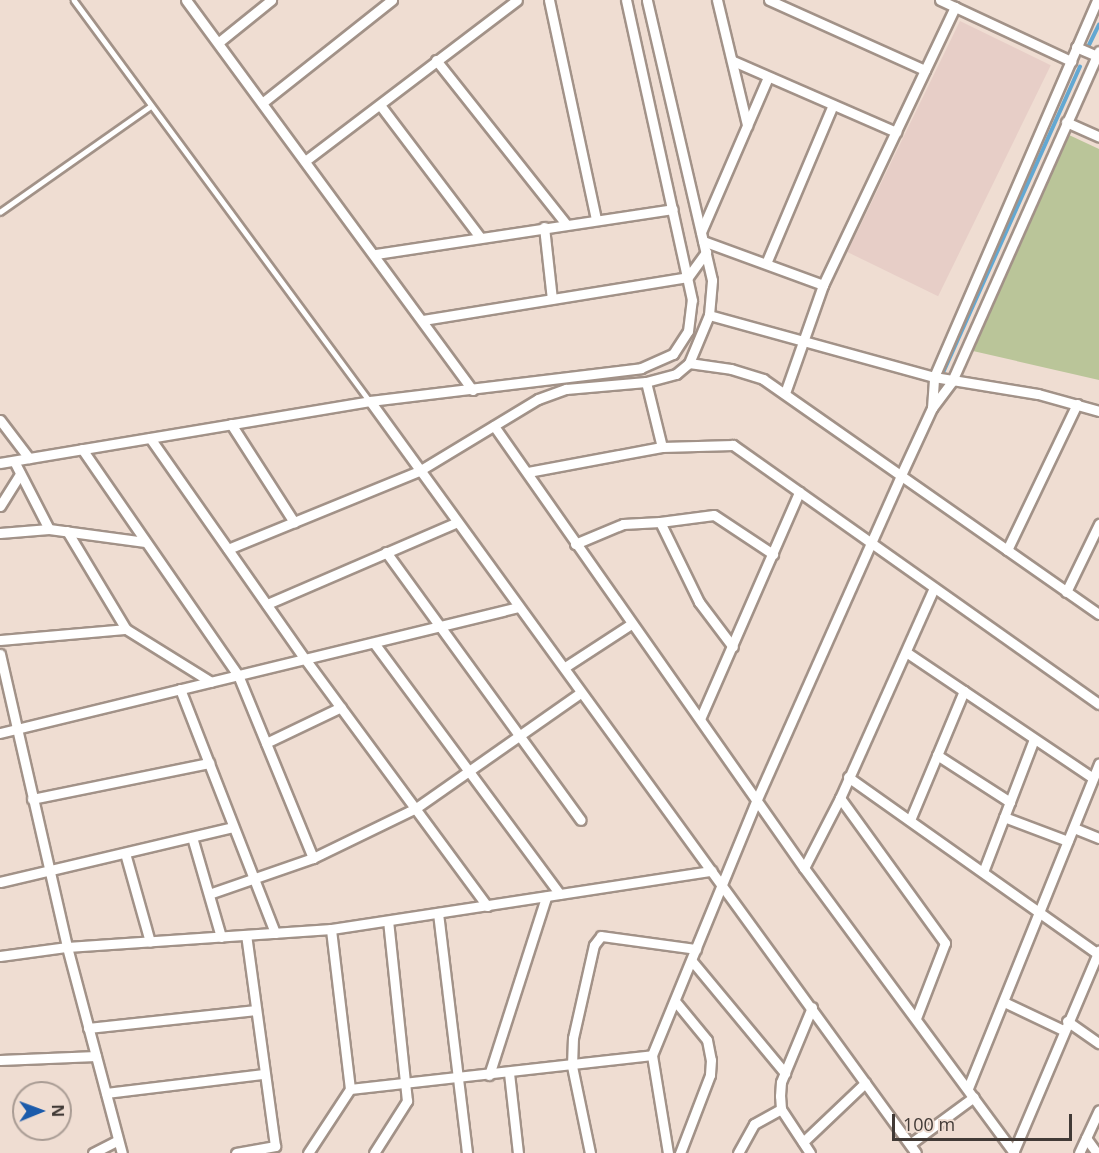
<!DOCTYPE html>
<style>
body{margin:0}
#map{position:relative;width:1099px;height:1153px;overflow:hidden;background:#efddd2;font-family:"Open Sans",sans-serif}
div>[style]{position:absolute}
[style*='--x']{left:calc(var(--x)*1px);top:calc(var(--y)*1px);width:calc(var(--w)*1px);rotate:calc(var(--a)*1deg)}
.education>*{inset:0;background:#e7cec7;transform-origin:0 0}
.green>*{inset:0;background:#bac599}
.stream>*{height:4px;margin:-2px;padding:0 2px;transform-origin:2px;border-radius:2px;background:#63a8d2}
.roads{filter:drop-shadow(2px 0 #a29288) drop-shadow(-2px 0 #a29288) drop-shadow(0 2px #a29288) drop-shadow(0 -2px #a29288)}
.service>*{height:4.5px;margin:-2.25px;padding:0 2.25px;transform-origin:2.25px;border-radius:2.25px;background:#fff}
.minor>*{height:9px;margin:-4.5px;padding:0 4.5px;transform-origin:4.5px;border-radius:4.5px;background:#fff}
span{translate:-50% -50%;white-space:nowrap;text-align:center;line-height:1.15;-webkit-text-stroke:4.5px #efddd2;paint-order:stroke}
.north{position:absolute;left:12px;top:1081px;width:60px;height:60px;box-sizing:border-box;background:#efddd2;border:2px solid #a99c94;border-radius:50%;rotate:89deg;font-size:16px;font-weight:700;line-height:24px;text-align:center;color:#413a36}
.north::after{content:'';display:block;margin:auto;width:21px;height:27px;background:#1b5bab;clip-path:polygon(50% 0,100% 100%,50% 72%,0 100%)}
.scale{position:absolute;left:892px;top:1114px;width:180px;height:27px;box-sizing:border-box;border:3px solid #413a36;border-top:0;padding-left:8px;font-size:18px;line-height:21px;white-space:nowrap;color:#413a36;-webkit-text-stroke:4px #efddd2;paint-order:stroke}
</style>
<div id="map">
<div class="education">
<div style="left:960px;top:21px;width:101px;height:257px;rotate:26deg"></div>
</div>
<div class="green">
<div style="clip-path:polygon(1069px 135px,1099px 149px,1099px 380px,973px 351px)"></div>
</div>
<div class="stream">
<div style="--x:1088;--y:47;--w:25;--a:-64"></div>
<div style="--x:942;--y:375;--w:338;--a:-65.9"></div>
</div>
<div class="roads">
<div class="service">
<div style="--x:74;--y:0;--w:498;--a:53.6"></div>
<div style="--x:0;--y:212;--w:184;--a:-35.1"></div>
</div>
<div class="minor">
<div style="--x:186;--y:0;--w:484;--a:53.7"></div>
<div style="--x:549;--y:0;--w:225;--a:77.9"></div>
<div style="--x:717;--y:0;--w:129;--a:76.5"></div>
<div style="--x:769;--y:0;--w:171;--a:24.2"></div>
<div style="--x:940;--y:0;--w:145;--a:25"></div>
<div style="--x:219;--y:42;--w:67;--a:-38.9"></div>
<div style="--x:1076;--y:47;--w:25;--a:23"></div>
<div style="--x:436;--y:60;--w:209;--a:51.6"></div>
<div style="--x:733;--y:61;--w:178;--a:23.5"></div>
<div style="--x:262;--y:103;--w:166;--a:-38.4"></div>
<div style="--x:380;--y:105;--w:164;--a:52.9"></div>
<div style="--x:1066;--y:122;--w:36;--a:24"></div>
<div style="--x:305;--y:161;--w:266;--a:-37.2"></div>
<div style="--x:544;--y:227;--w:72;--a:83.7"></div>
<div style="--x:701;--y:232;--w:169;--a:-66.6"></div>
<div style="--x:703;--y:241;--w:128;--a:20.1"></div>
<div style="--x:376;--y:254;--w:300;--a:-8.6"></div>
<div style="--x:767;--y:261;--w:169;--a:-67.1"></div>
<div style="--x:709;--y:315;--w:233;--a:15.4"></div>
<div style="--x:934;--y:377;--w:105;--a:9.3"></div>
<div style="--x:1038;--y:394;--w:63;--a:15.6"></div>
<div style="--x:423;--y:320;--w:268;--a:-9.2"></div>
<div style="--x:688;--y:277;--w:31;--a:-54"></div>
<div style="--x:689;--y:363;--w:42;--a:8.1"></div>
<div style="--x:731;--y:369;--w:34;--a:17"></div>
<div style="--x:763;--y:379;--w:410;--a:35"></div>
<div style="--x:646;--y:382;--w:67;--a:76.2"></div>
<div style="--x:662;--y:447;--w:71;--a:-1.6"></div>
<div style="--x:733;--y:445;--w:448;--a:35.3"></div>
<div style="--x:785;--y:393;--w:114;--a:-70.6"></div>
<div style="--x:823;--y:285;--w:308;--a:-64.6"></div>
<div style="--x:370;--y:401;--w:929;--a:54.02"></div>
<div style="--x:932;--y:408;--w:31;--a:-86"></div>
<div style="--x:934;--y:377;--w:411;--a:-66.6"></div>
<div style="--x:0;--y:420;--w:48;--a:52.7"></div>
<div style="--x:231;--y:424;--w:117;--a:57.3"></div>
<div style="--x:494;--y:426;--w:540;--a:54.96"></div>
<div style="--x:804;--y:868;--w:354;--a:53.6"></div>
<div style="--x:150;--y:438;--w:270;--a:55"></div>
<div style="--x:305;--y:659;--w:307;--a:53.6"></div>
<div style="--x:82;--y:449;--w:275;--a:55.4"></div>
<div style="--x:238;--y:675;--w:198;--a:67.7"></div>
<div style="--x:14;--y:461;--w:76;--a:62.8"></div>
<div style="--x:0;--y:463;--w:375;--a:-9.5"></div>
<div style="--x:370;--y:401;--w:273;--a:-6.9"></div>
<div style="--x:641;--y:368;--w:35;--a:-24"></div>
<div style="--x:673;--y:354;--w:27;--a:-57"></div>
<div style="--x:688;--y:331;--w:31;--a:-83"></div>
<div style="--x:692;--y:300;--w:307;--a:-102.4"></div>
<div style="--x:528;--y:472;--w:136;--a:-10.6"></div>
<div style="--x:0;--y:506;--w:38;--a:-58"></div>
<div style="--x:660;--y:522;--w:54;--a:-7.4"></div>
<div style="--x:714;--y:515;--w:71;--a:33.5"></div>
<div style="--x:67;--y:531;--w:114;--a:59"></div>
<div style="--x:126;--y:629;--w:100;--a:31.9"></div>
<div style="--x:0;--y:533;--w:49;--a:-4.7"></div>
<div style="--x:49;--y:529;--w:97;--a:7.7"></div>
<div style="--x:575;--y:544;--w:52;--a:-22.6"></div>
<div style="--x:623;--y:524;--w:37;--a:-3"></div>
<div style="--x:660;--y:522;--w:89;--a:64"></div>
<div style="--x:699;--y:602;--w:56;--a:52.9"></div>
<div style="--x:228;--y:549;--w:206;--a:-22.2"></div>
<div style="--x:419;--y:471;--w:139;--a:-31.2"></div>
<div style="--x:538;--y:399;--w:30;--a:-20"></div>
<div style="--x:566;--y:389;--w:80;--a:-5"></div>
<div style="--x:646;--y:382;--w:31;--a:-15"></div>
<div style="--x:676;--y:374;--w:17;--a:-40"></div>
<div style="--x:689;--y:363;--w:52;--a:-67.4"></div>
<div style="--x:709;--y:315;--w:35;--a:-85"></div>
<div style="--x:712;--y:280;--w:287;--a:-103.1"></div>
<div style="--x:1007;--y:550;--w:162;--a:-64.4"></div>
<div style="--x:386;--y:552;--w:331;--a:54"></div>
<div style="--x:1066;--y:592;--w:76;--a:-64.1"></div>
<div style="--x:267;--y:604;--w:207;--a:-23.3"></div>
<div style="--x:0;--y:640;--w:126;--a:-5"></div>
<div style="--x:374;--y:643;--w:312;--a:53.5"></div>
<div style="--x:906;--y:652;--w:225;--a:34"></div>
<div style="--x:0;--y:654;--w:301;--a:77.1"></div>
<div style="--x:67;--y:947;--w:213;--a:75.1"></div>
<div style="--x:565;--y:667;--w:79;--a:-33.1"></div>
<div style="--x:180;--y:689;--w:262;--a:68.7"></div>
<div style="--x:700;--y:719;--w:248;--a:-66.4"></div>
<div style="--x:0;--y:733;--w:534;--a:-13.65"></div>
<div style="--x:266;--y:743;--w:83;--a:-25.6"></div>
<div style="--x:937;--y:755;--w:87;--a:32.8"></div>
<div style="--x:848;--y:777;--w:308;--a:35.3"></div>
<div style="--x:840;--y:798;--w:179;--a:54.1"></div>
<div style="--x:945;--y:943;--w:80;--a:111.1"></div>
<div style="--x:32;--y:799;--w:181;--a:-11.5"></div>
<div style="--x:1004;--y:817;--w:68;--a:20.6"></div>
<div style="--x:910;--y:820;--w:140;--a:-67.3"></div>
<div style="--x:1074;--y:828;--w:27;--a:22"></div>
<div style="--x:192;--y:837;--w:104;--a:73.8"></div>
<div style="--x:125;--y:853;--w:92;--a:74.3"></div>
<div style="--x:804;--y:868;--w:79;--a:-62.8"></div>
<div style="--x:840;--y:798;--w:230;--a:-65.9"></div>
<div style="--x:983;--y:872;--w:142;--a:-69"></div>
<div style="--x:0;--y:882;--w:239;--a:-13.3"></div>
<div style="--x:209;--y:894;--w:110;--a:-19.1"></div>
<div style="--x:313;--y:858;--w:114;--a:-25.9"></div>
<div style="--x:416;--y:808;--w:199;--a:-35"></div>
<div style="--x:438;--y:913;--w:242;--a:83.1"></div>
<div style="--x:0;--y:956;--w:68;--a:-7.7"></div>
<div style="--x:67;--y:947;--w:265;--a:-3.9"></div>
<div style="--x:331;--y:929;--w:385;--a:-8.7"></div>
<div style="--x:692;--y:961;--w:146;--a:50.3"></div>
<div style="--x:675;--y:1001;--w:50;--a:50.6"></div>
<div style="--x:707;--y:1040;--w:20;--a:79"></div>
<div style="--x:711;--y:1060;--w:15;--a:94"></div>
<div style="--x:710;--y:1075;--w:84;--a:111"></div>
<div style="--x:1004;--y:1002;--w:65;--a:25.4"></div>
<div style="--x:1067;--y:1021;--w:39;--a:35"></div>
<div style="--x:88;--y:1028;--w:169;--a:-6.1"></div>
<div style="--x:0;--y:1060;--w:96;--a:-2.4"></div>
<div style="--x:509;--y:1073;--w:81;--a:83.6"></div>
<div style="--x:489;--y:1075;--w:187;--a:-72.2"></div>
<div style="--x:968;--y:1088;--w:350;--a:-68"></div>
<div style="--x:350;--y:1089;--w:304;--a:-6.4"></div>
<div style="--x:106;--y:1093;--w:159;--a:-6.9"></div>
<div style="--x:1086;--y:1138;--w:19;--a:54"></div>
<div style="--x:803;--y:1142;--w:86;--a:-43.6"></div>
<div style="--x:910;--y:1144;--w:79;--a:-36.3"></div>
<div style="--x:93;--y:1153;--w:28;--a:-27"></div>
<div style="--x:236;--y:1153;--w:40;--a:-10"></div>
<div style="--x:275;--y:1146;--w:213;--a:-97.8"></div>
<div style="--x:308;--y:1153;--w:77;--a:-56.7"></div>
<div style="--x:350;--y:1089;--w:161;--a:-96.8"></div>
<div style="--x:374;--y:1153;--w:62;--a:-57.6"></div>
<div style="--x:407;--y:1101;--w:181;--a:-96"></div>
<div style="--x:590;--y:1153;--w:89;--a:-101.7"></div>
<div style="--x:572;--y:1066;--w:28;--a:-88"></div>
<div style="--x:573;--y:1038;--w:95;--a:-77.3"></div>
<div style="--x:594;--y:945;--w:11;--a:-52"></div>
<div style="--x:601;--y:936;--w:96;--a:7.8"></div>
<div style="--x:668;--y:1153;--w:99;--a:-99.3"></div>
<div style="--x:652;--y:1055;--w:277;--a:-67.7"></div>
<div style="--x:757;--y:799;--w:355;--a:-66"></div>
<div style="--x:901;--y:475;--w:74;--a:-65.2"></div>
<div style="--x:932;--y:408;--w:34;--a:-53"></div>
<div style="--x:952;--y:381;--w:361;--a:-66"></div>
<div style="--x:738;--y:1153;--w:33;--a:-61"></div>
<div style="--x:754;--y:1124;--w:31;--a:-29"></div>
<div style="--x:810;--y:1153;--w:53;--a:-123.4"></div>
<div style="--x:781;--y:1109;--w:13;--a:-94"></div>
<div style="--x:780;--y:1096;--w:14;--a:-86"></div>
<div style="--x:781;--y:1082;--w:81;--a:-67.5"></div>
<div style="--x:1013;--y:1153;--w:220;--a:-67"></div>
<div style="--x:1079;--y:1153;--w:47;--a:-65.1"></div>
</div>
</div>
<div class="north">N</div>
<div class="scale">100 m</div>
</div>
